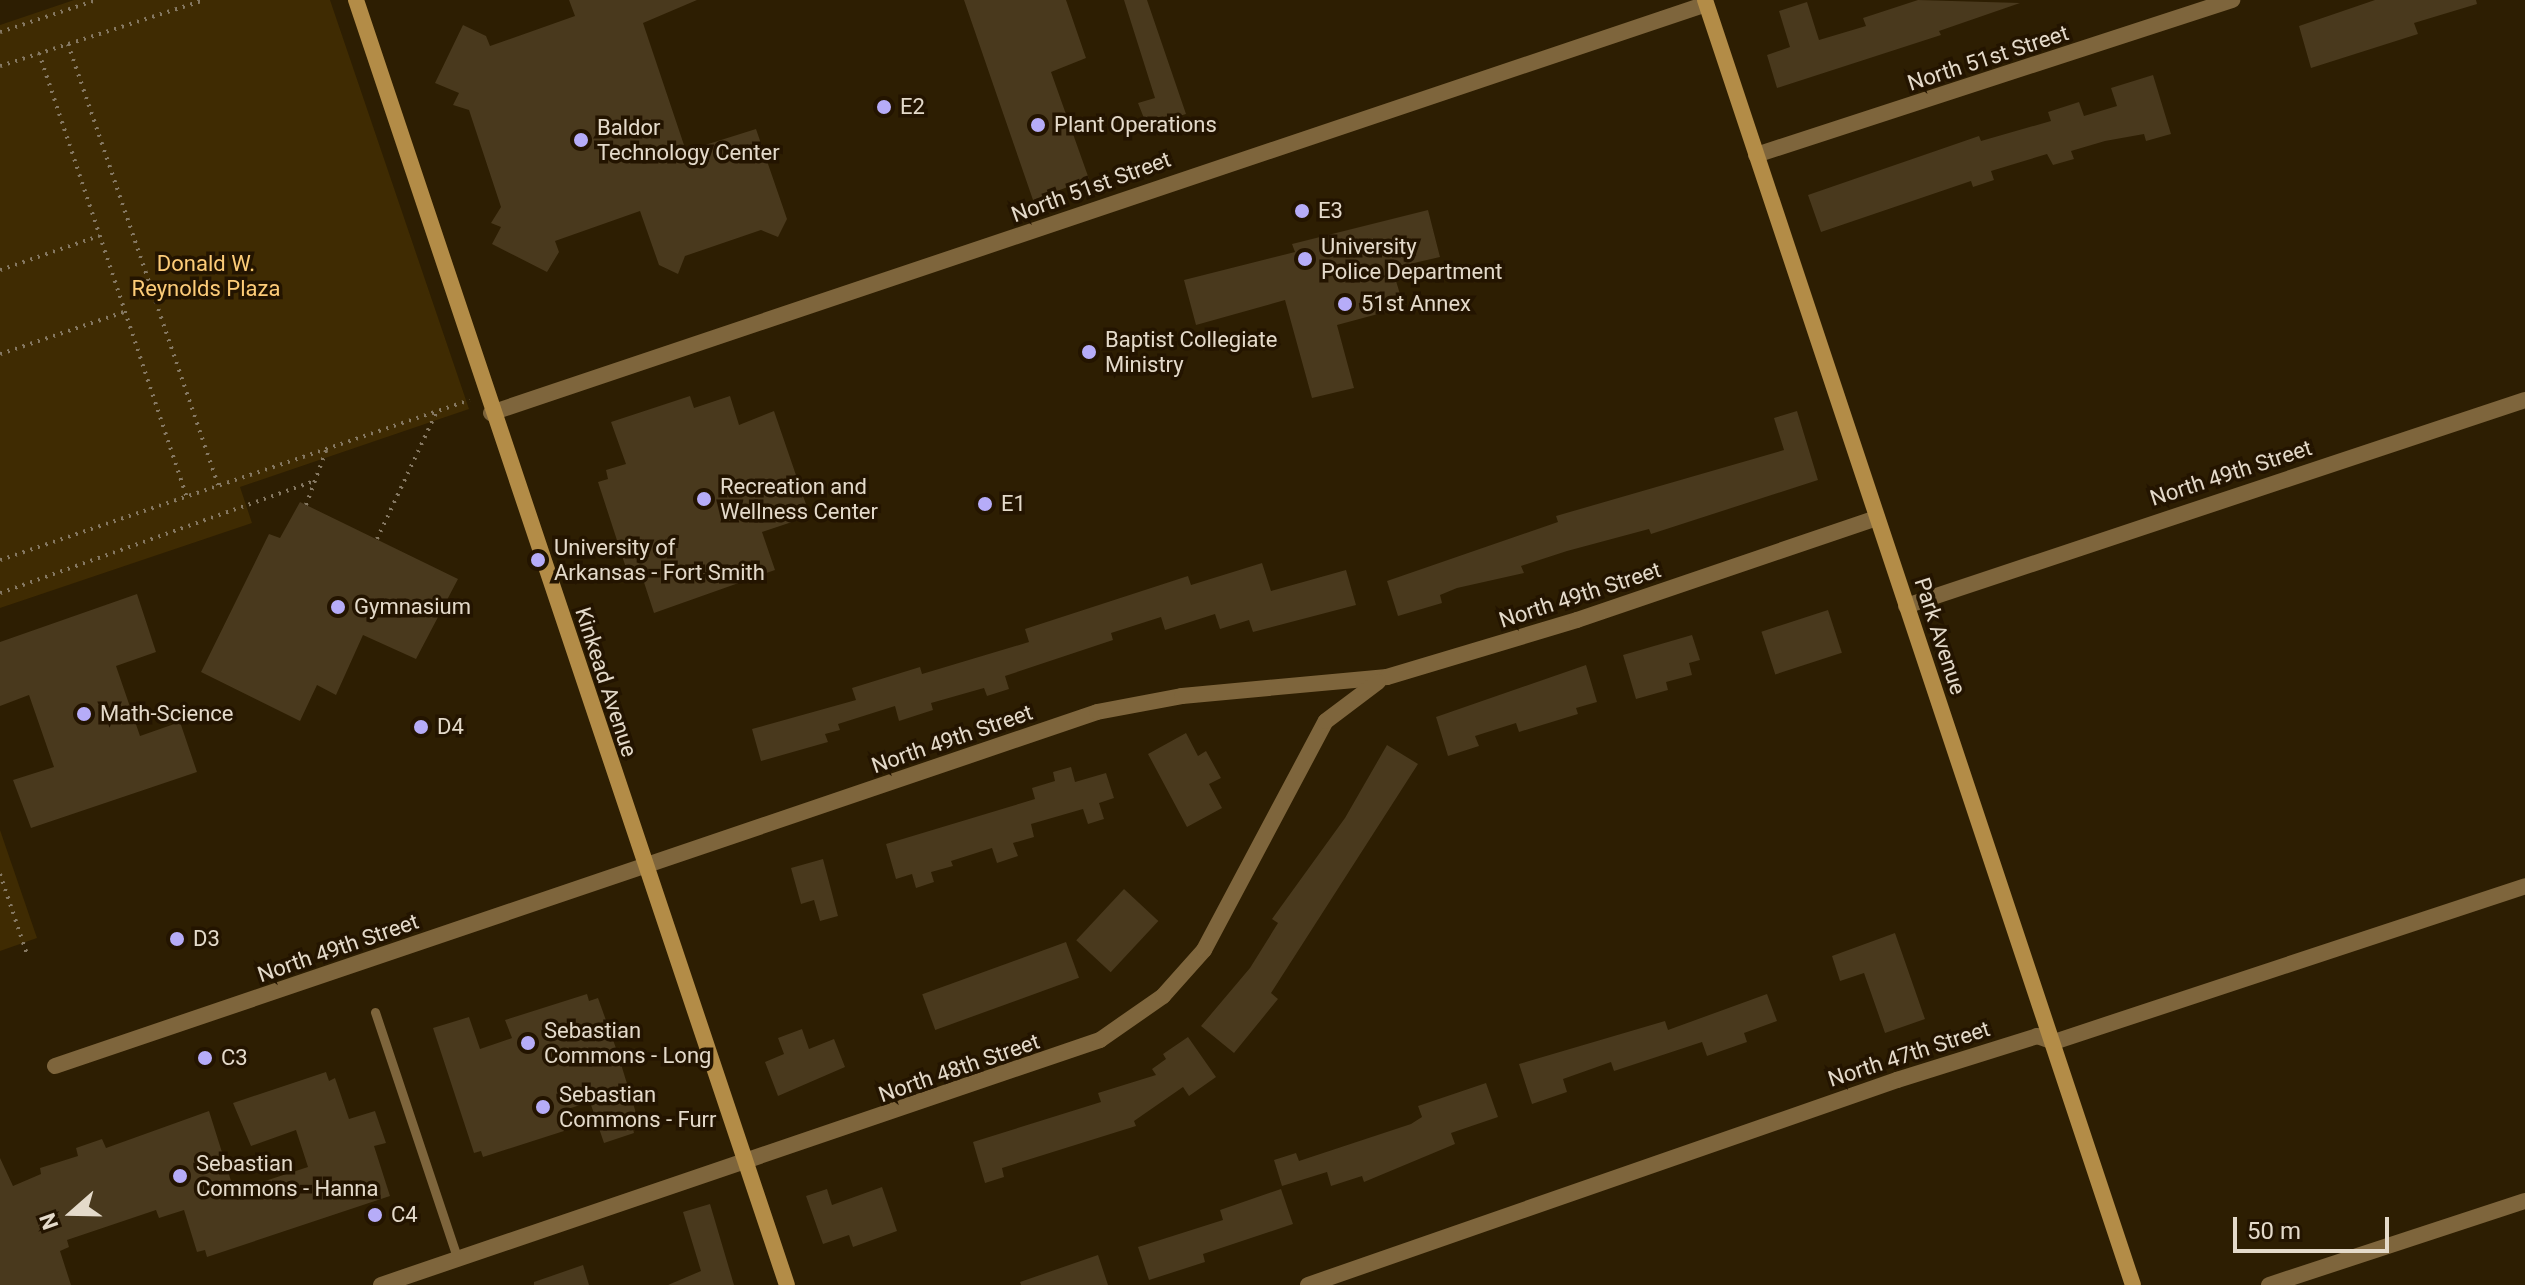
<!DOCTYPE html>
<style>
body{margin:0}
#map{position:relative;width:2525px;height:1285px;overflow:hidden;background:#2d1e02;font-family:Roboto,sans-serif}
div>[style]{position:absolute}
[style*='--x']{left:calc(var(--x)*1px);top:calc(var(--y)*1px);width:calc(var(--w)*1px);rotate:calc(var(--a)*1deg)}
.green>*{inset:0;background:#3f2b02}
.building>*{inset:0;background:#49391d;transform-origin:0 0}
.path>*{height:4px;margin-top:-2px;transform-origin:0;background:repeating-linear-gradient(90deg,#857862 0 2px,transparent 0 8px)}
.lane>*{height:9px;margin:-4.5px;padding:0 4.5px;transform-origin:4.5px;border-radius:4.5px;background:#7e653c}
.street>*{height:16px;margin:-8px;padding:0 8px;transform-origin:8px;border-radius:8px;background:#7e653c}
.secondary>*{height:16px;margin:-8px;padding:0 8px;transform-origin:8px;border-radius:8px;background:#b38c47}
.dots>*{width:22px;height:22px;translate:-50% -50%;box-sizing:border-box;border:4px solid #231400;border-radius:50%}
span{translate:-50% -50%;white-space:nowrap;text-align:center;line-height:1.15;-webkit-text-stroke:7px #231400;paint-order:stroke}
.street-label{font-size:22px;color:#e4daca}
.poi-label{font-size:22px;color:#e4daca}
.left{translate:0 -50%;text-align:left}
.park-label{font-size:22px;color:#fdcc78}
.north{position:absolute;left:32px;top:1173px;width:80px;height:80px;-webkit-text-stroke:6px #231400;paint-order:stroke;rotate:250deg;font-size:22px;font-weight:700;line-height:32px;text-align:center;color:#e4daca}
.north::after{content:'';display:block;margin:auto;width:28px;height:36px;background:#e4daca;clip-path:polygon(50% 0,100% 100%,50% 72%,0 100%)}
.scale{position:absolute;left:2233px;top:1217px;width:156px;height:36px;box-sizing:border-box;border:4px solid #e4daca;border-top:0;padding-left:10px;font-size:24px;line-height:28px;white-space:nowrap;color:#e4daca;-webkit-text-stroke:6px #231400;paint-order:stroke}
</style>
<div id="map">
<div class="green">
<div style="clip-path:polygon(74px 0,330px 0,469px 409px,240px 487px,252px 523px,0 608px,0 25px)"></div>
<div style="clip-path:polygon(0 830px,37px 938px,0 951px)"></div>
</div>
<div class="building">
<div style="clip-path:polygon(569px 0,697px 0,643px 23px,686px 151px,756px 129px,787px 219px,778px 237px,761px 230px,685px 256px,678px 274px,659px 265px,640px 211px,555px 241px,559px 252px,547px 272px,492px 244px,501px 227px,491px 223px,501px 207px,469px 110px,453px 105px,459px 93px,435px 83px,463px 25px,486px 36px,490px 46px,575px 16px)"></div>
<div style="clip-path:polygon(964px 0,1066px 0,1086px 58px,1051px 72px,1089px 179px,1033px 200px)"></div>
<div style="clip-path:polygon(1124px 0,1147px 0,1186px 114px,1147px 126px,1138px 103px,1155px 98px)"></div>
<div style="clip-path:polygon(1918px 0,2020px 3px,1939px 31px,1941px 35px,1777px 88px,1767px 55px,1790px 47px,1779px 11px,1807px 2px,1819px 40px,1866px 26px,1863px 18px)"></div>
<div style="clip-path:polygon(2375px 0,2476px 0,2477px 4px,2414px 23px,2418px 34px,2311px 68px,2299px 26px)"></div>
<div style="clip-path:polygon(2153px 75px,2171px 134px,2146px 141px,2144px 134px,2105px 141px,2071px 151px,2074px 159px,2053px 165px,2047px 154px,1991px 171px,1994px 180px,1973px 187px,1971px 181px,1821px 232px,1808px 195px,1979px 136px,1981px 141px,2051px 121px,2048px 112px,2079px 102px,2084px 116px,2117px 106px,2111px 88px)"></div>
<div style="clip-path:polygon(1428px 210px,1440px 257px,1392px 268px,1404px 307px,1337px 325px,1354px 388px,1312px 398px,1285px 300px,1196px 325px,1184px 280px,1295px 252px,1292px 244px)"></div>
<div style="clip-path:polygon(690px 396px,694px 408px,730px 396px,739px 425px,774px 411px,810px 516px,762px 532px,775px 570px,654px 613px,639px 567px,627px 571px,598px 482px,608px 479px,606px 470px,626px 464px,611px 422px)"></div>
<div style="clip-path:polygon(1797px 411px,1818px 480px,1651px 534px,1649px 529px,1567px 551px,1521px 566px,1524px 573px,1457px 588px,1440px 595px,1442px 603px,1398px 616px,1387px 581px,1558px 522px,1556px 516px,1784px 450px,1774px 418px)"></div>
<div style="clip-path:polygon(300px 502px,458px 579px,416px 659px,363px 635px,336px 695px,317px 685px,300px 721px,201px 672px,269px 534px,280px 538px)"></div>
<div style="clip-path:polygon(1262px 563px,1271px 591px,1346px 570px,1356px 605px,1253px 632px,1249px 620px,1220px 629px,1215px 614px,1165px 630px,1161px 617px,1111px 633px,1113px 640px,1005px 676px,1009px 689px,987px 696px,984px 688px,931px 703px,933px 710px,899px 721px,895px 706px,838px 724px,840px 730px,825px 734px,828px 742px,761px 761px,752px 729px,856px 700px,852px 688px,920px 667px,922px 674px,1029px 642px,1025px 629px,1188px 576px,1191px 585px)"></div>
<div style="clip-path:polygon(137px 594px,156px 652px,116px 666px,140px 736px,180px 722px,197px 772px,31px 828px,13px 780px,54px 767px,29px 695px,0 706px,0 642px)"></div>
<div style="left:1828px;top:610px;width:45px;height:70px;rotate:72deg"></div>
<div style="clip-path:polygon(1692px 635px,1700px 660px,1689px 663px,1692px 675px,1666px 682px,1668px 690px,1636px 699px,1623px 655px)"></div>
<div style="clip-path:polygon(1586px 665px,1597px 702px,1576px 708px,1578px 714px,1519px 732px,1516px 723px,1475px 736px,1479px 746px,1448px 756px,1436px 717px)"></div>
<div style="clip-path:polygon(1186px 733px,1198px 756px,1206px 751px,1221px 778px,1209px 784px,1222px 808px,1187px 827px,1148px 754px)"></div>
<div style="clip-path:polygon(1387px 745px,1418px 764px,1271px 993px,1278px 999px,1234px 1053px,1201px 1026px,1250px 968px,1278px 923px,1272px 919px,1345px 818px)"></div>
<div style="clip-path:polygon(1071px 767px,1075px 782px,1106px 773px,1114px 798px,1099px 803px,1104px 819px,1088px 824px,1083px 809px,1031px 824px,1034px 837px,1013px 843px,1018px 856px,997px 863px,992px 848px,951px 861px,953px 866px,931px 872px,934px 882px,916px 888px,912px 874px,896px 879px,886px 844px,1035px 799px,1032px 788px,1055px 781px,1053px 772px)"></div>
<div style="clip-path:polygon(823px 859px,838px 916px,820px 921px,814px 900px,801px 904px,791px 868px)"></div>
<div style="left:1124px;top:889px;width:47px;height:70px;rotate:43deg"></div>
<div style="clip-path:polygon(1895px 933px,1925px 1019px,1885px 1033px,1864px 973px,1840px 981px,1832px 956px)"></div>
<div style="left:1066px;top:942px;width:38px;height:153px;rotate:70deg"></div>
<div style="clip-path:polygon(587px 994px,589px 1001px,598px 998px,617px 1051px,639px 1123px,632px 1125px,634px 1133px,604px 1143px,590px 1102px,558px 1112px,564px 1131px,483px 1157px,481px 1151px,474px 1153px,433px 1028px,469px 1017px,480px 1049px,512px 1038px,505px 1020px)"></div>
<div style="clip-path:polygon(1767px 994px,1777px 1021px,1744px 1033px,1747px 1042px,1707px 1056px,1702px 1042px,1614px 1071px,1611px 1062px,1563px 1079px,1567px 1092px,1532px 1104px,1519px 1064px,1665px 1021px,1668px 1030px)"></div>
<div style="clip-path:polygon(802px 1029px,809px 1049px,834px 1039px,845px 1067px,778px 1096px,765px 1062px,784px 1054px,778px 1038px)"></div>
<div style="clip-path:polygon(1188px 1037px,1216px 1077px,1189px 1096px,1183px 1087px,1134px 1121px,1136px 1126px,1002px 1168px,1004px 1177px,985px 1183px,973px 1142px,1101px 1102px,1098px 1093px,1156px 1075px,1152px 1069px,1166px 1059px,1163px 1054px)"></div>
<div style="clip-path:polygon(326px 1072px,329px 1081px,335px 1078px,349px 1119px,375px 1111px,386px 1143px,374px 1146px,390px 1196px,207px 1257px,205px 1250px,197px 1252px,184px 1210px,159px 1218px,156px 1210px,67px 1240px,69px 1247px,60px 1251px,71px 1285px,0 1285px,0 1158px,13px 1186px,41px 1174px,40px 1168px,78px 1156px,76px 1148px,102px 1139px,106px 1148px,209px 1111px,237px 1200px,268px 1189px,265px 1181px,308px 1167px,296px 1130px,251px 1146px,233px 1103px)"></div>
<div style="clip-path:polygon(1486px 1083px,1498px 1117px,1451px 1133px,1455px 1144px,1364px 1182px,1362px 1176px,1331px 1186px,1327px 1172px,1282px 1186px,1274px 1160px,1296px 1153px,1299px 1161px,1411px 1124px,1422px 1117px,1418px 1106px)"></div>
<div style="clip-path:polygon(882px 1187px,897px 1231px,853px 1247px,849px 1235px,823px 1244px,806px 1196px,827px 1189px,832px 1205px)"></div>
<div style="clip-path:polygon(1281px 1189px,1293px 1224px,1203px 1254px,1205px 1262px,1149px 1280px,1138px 1247px,1223px 1220px,1220px 1210px)"></div>
<div style="clip-path:polygon(710px 1204px,734px 1285px,668px 1285px,701px 1271px,683px 1212px)"></div>
<div style="clip-path:polygon(1098px 1255px,1108px 1285px,1021px 1285px,1020px 1282px)"></div>
<div style="clip-path:polygon(583px 1265px,589px 1285px,534px 1285px,534px 1282px)"></div>
</div>
<div class="path">
<div style="--x:0;--y:32;--w:102;--a:-18.3"></div>
<div style="--x:68;--y:44;--w:466;--a:71.2"></div>
<div style="--x:39;--y:53;--w:467;--a:71.6"></div>
<div style="--x:0;--y:66;--w:214;--a:-17.9"></div>
<div style="--x:0;--y:270;--w:105;--a:-19"></div>
<div style="--x:0;--y:354;--w:131;--a:-18.7"></div>
<div style="--x:306;--y:505;--w:61;--a:-69.8"></div>
<div style="--x:377;--y:539;--w:141;--a:-64.9"></div>
<div style="--x:0;--y:560;--w:496;--a:-18.8"></div>
<div style="--x:0;--y:593;--w:334;--a:-19.6"></div>
<div style="--x:0;--y:874;--w:84;--a:71.4"></div>
</div>
<div class="lane">
<div style="--x:375;--y:1012;--w:262;--a:71.5"></div>
</div>
<div class="street">
<div style="--x:1756;--y:155;--w:501;--a:-18.04"></div>
<div style="--x:491;--y:413;--w:1282;--a:-18.6"></div>
<div style="--x:1906;--y:606;--w:652;--a:-18.41"></div>
<div style="--x:55;--y:1066;--w:1100;--a:-18.76"></div>
<div style="--x:1097;--y:712;--w:86;--a:-10.7"></div>
<div style="--x:1182;--y:696;--w:206;--a:-5.3"></div>
<div style="--x:1387;--y:677;--w:198;--a:-16.7"></div>
<div style="--x:1577;--y:620;--w:317;--a:-18.8"></div>
<div style="--x:381;--y:1285;--w:760;--a:-18.82"></div>
<div style="--x:1100;--y:1040;--w:77;--a:-34.9"></div>
<div style="--x:1163;--y:996;--w:62;--a:-48.3"></div>
<div style="--x:1204;--y:950;--w:259;--a:-62"></div>
<div style="--x:1326;--y:721;--w:65;--a:-36.9"></div>
<div style="--x:1308;--y:1285;--w:624;--a:-19.19"></div>
<div style="--x:1897;--y:1080;--w:147;--a:-17.4"></div>
<div style="--x:2037;--y:1036;--w:18;--a:19"></div>
<div style="--x:2054;--y:1042;--w:496;--a:-18.3"></div>
<div style="--x:2269;--y:1285;--w:269;--a:-18.2"></div>
</div>
<div class="secondary">
<div style="--x:356;--y:0;--w:1355;--a:71.46"></div>
<div style="--x:1705;--y:0;--w:1354;--a:71.58"></div>
</div>
<div class="dots">
<div style="left:884px;top:107px;background:#b6acf8"></div>
<div style="left:1038px;top:125px;background:#b6acf8"></div>
<div style="left:581px;top:140px;background:#b6acf8"></div>
<div style="left:1302px;top:211px;background:#b6acf8"></div>
<div style="left:1305px;top:259px;background:#b6acf8"></div>
<div style="left:1345px;top:304px;background:#b6acf8"></div>
<div style="left:1089px;top:352px;background:#b6acf8"></div>
<div style="left:704px;top:499px;background:#b6acf8"></div>
<div style="left:985px;top:504px;background:#b6acf8"></div>
<div style="left:538px;top:560px;background:#b6acf8"></div>
<div style="left:338px;top:607px;background:#b6acf8"></div>
<div style="left:84px;top:714px;background:#b6acf8"></div>
<div style="left:421px;top:727px;background:#b6acf8"></div>
<div style="left:177px;top:939px;background:#b6acf8"></div>
<div style="left:528px;top:1043px;background:#b6acf8"></div>
<div style="left:205px;top:1058px;background:#b6acf8"></div>
<div style="left:543px;top:1107px;background:#b6acf8"></div>
<div style="left:180px;top:1176px;background:#b6acf8"></div>
<div style="left:375px;top:1215px;background:#b6acf8"></div>
</div>
<div class="street-label">
<span style="left:1988px;top:58px;rotate:-18deg">North 51st Street</span>
<span style="left:1091px;top:187px;rotate:-20deg">North 51st Street</span>
<span style="left:2231px;top:473px;rotate:-18deg">North 49th Street</span>
<span style="left:1580px;top:595px;rotate:-18deg">North 49th Street</span>
<span style="left:1940px;top:636px;rotate:72deg">Park Avenue</span>
<span style="left:606px;top:682px;rotate:72deg">Kinkead Avenue</span>
<span style="left:952px;top:739px;rotate:-19deg">North 49th Street</span>
<span style="left:338px;top:948px;rotate:-19deg">North 49th Street</span>
<span style="left:1909px;top:1054px;rotate:-18deg">North 47th Street</span>
<span style="left:959px;top:1068px;rotate:-19deg">North 48th Street</span>
</div>
<div class="poi-label">
<span class="left" style="left:900px;top:107px">E2</span>
<span class="left" style="left:1054px;top:125px">Plant Operations</span>
<span class="left" style="left:597px;top:140px">Baldor<br>Technology Center</span>
<span class="left" style="left:1318px;top:211px">E3</span>
<span class="left" style="left:1321px;top:259px">University<br>Police Department</span>
<span class="left" style="left:1361px;top:304px">51st Annex</span>
<span class="left" style="left:1105px;top:352px">Baptist Collegiate<br>Ministry</span>
<span class="left" style="left:720px;top:499px">Recreation and<br>Wellness Center</span>
<span class="left" style="left:1001px;top:504px">E1</span>
<span class="left" style="left:554px;top:560px">University of<br>Arkansas - Fort Smith</span>
<span class="left" style="left:354px;top:607px">Gymnasium</span>
<span class="left" style="left:100px;top:714px">Math-Science</span>
<span class="left" style="left:437px;top:727px">D4</span>
<span class="left" style="left:193px;top:939px">D3</span>
<span class="left" style="left:544px;top:1043px">Sebastian<br>Commons - Long</span>
<span class="left" style="left:221px;top:1058px">C3</span>
<span class="left" style="left:559px;top:1107px">Sebastian<br>Commons - Furr</span>
<span class="left" style="left:196px;top:1176px">Sebastian<br>Commons - Hanna</span>
<span class="left" style="left:391px;top:1215px">C4</span>
</div>
<div class="park-label">
<span style="left:206px;top:276px">Donald W.<br>Reynolds Plaza</span>
</div>
<div class="north">N</div>
<div class="scale">50 m</div>
</div>
